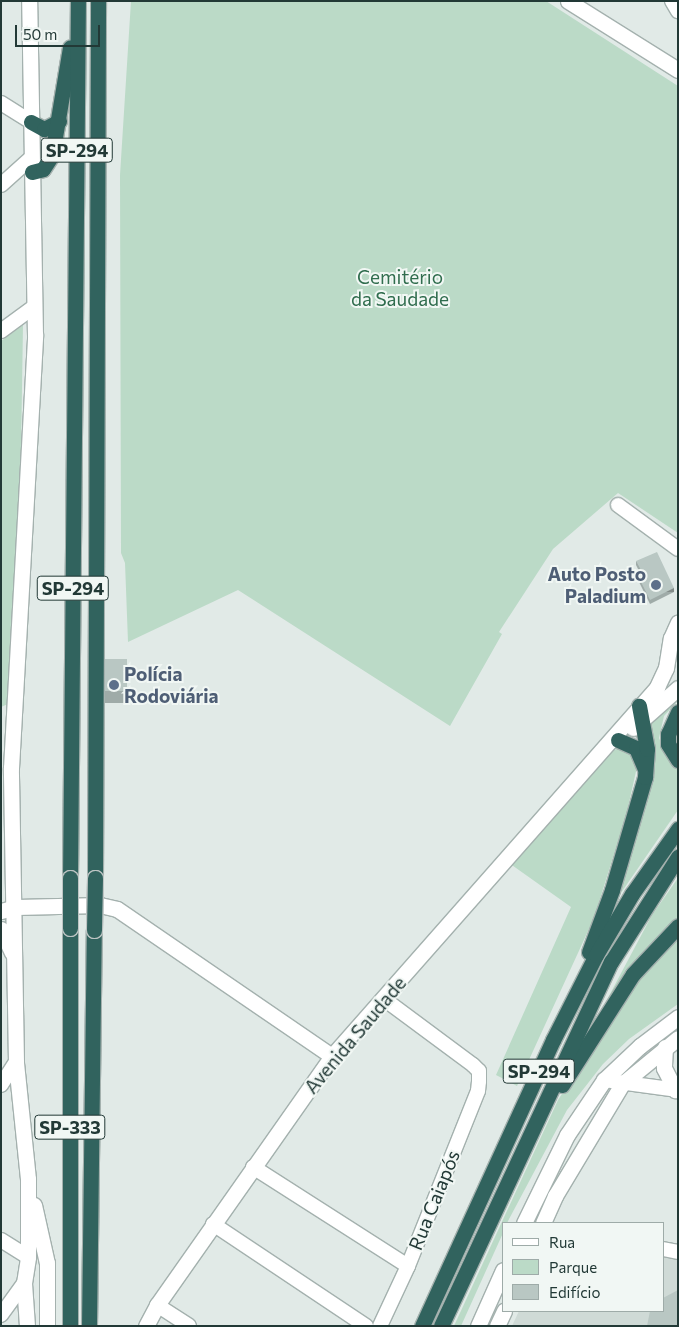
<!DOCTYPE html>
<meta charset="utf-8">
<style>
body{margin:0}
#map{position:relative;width:679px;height:1327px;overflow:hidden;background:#e1eae7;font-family:Commissioner,sans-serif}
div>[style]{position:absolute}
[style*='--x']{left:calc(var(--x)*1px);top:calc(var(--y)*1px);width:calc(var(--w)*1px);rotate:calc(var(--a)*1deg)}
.built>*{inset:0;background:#cfdad6}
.green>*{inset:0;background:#bbdac7}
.roads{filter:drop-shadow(1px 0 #a4b1ae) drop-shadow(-1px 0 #a4b1ae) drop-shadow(0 1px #a4b1ae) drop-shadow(0 -1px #a4b1ae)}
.street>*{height:14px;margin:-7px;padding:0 7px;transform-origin:7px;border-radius:7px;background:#fff}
.secondary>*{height:15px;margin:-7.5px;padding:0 7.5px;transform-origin:7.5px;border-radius:7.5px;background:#fff}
.highway>*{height:15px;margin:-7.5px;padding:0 7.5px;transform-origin:7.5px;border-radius:7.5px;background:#31635e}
.bridges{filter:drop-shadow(1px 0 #bdc4c3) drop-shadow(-1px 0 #bdc4c3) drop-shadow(0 1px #bdc4c3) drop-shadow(0 -1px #bdc4c3)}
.highway-bridge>*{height:15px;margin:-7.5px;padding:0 7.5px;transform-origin:7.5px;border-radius:7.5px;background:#31635e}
.wall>*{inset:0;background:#9faba8;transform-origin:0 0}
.shaded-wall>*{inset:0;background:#828b88;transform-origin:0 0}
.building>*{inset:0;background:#b9c7c3;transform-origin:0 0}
.dots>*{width:14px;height:14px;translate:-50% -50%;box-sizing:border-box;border:2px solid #f1f7f4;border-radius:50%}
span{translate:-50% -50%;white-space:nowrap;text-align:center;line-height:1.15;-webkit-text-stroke:4px #f1f7f4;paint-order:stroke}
.shield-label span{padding:1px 4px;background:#f1f7f4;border:1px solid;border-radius:4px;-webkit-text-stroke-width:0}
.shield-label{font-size:18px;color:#223936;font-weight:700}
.park-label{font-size:19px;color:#306d4e}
.service-label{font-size:19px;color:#4e5e75;font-weight:700}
.right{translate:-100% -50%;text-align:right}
.left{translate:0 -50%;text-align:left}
.street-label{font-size:19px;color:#223936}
.frame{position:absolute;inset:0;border:2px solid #223936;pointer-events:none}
.legend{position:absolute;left:502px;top:1222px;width:162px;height:90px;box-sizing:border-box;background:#f1f7f4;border:1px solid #9eaba8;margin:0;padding:6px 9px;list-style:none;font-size:15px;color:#223936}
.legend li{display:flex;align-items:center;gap:10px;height:25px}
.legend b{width:25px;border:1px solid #9eaba8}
.scale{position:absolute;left:15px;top:25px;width:85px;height:22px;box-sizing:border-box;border:2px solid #223936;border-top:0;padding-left:6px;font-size:15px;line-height:18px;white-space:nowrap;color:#223936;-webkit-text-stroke:4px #f1f7f4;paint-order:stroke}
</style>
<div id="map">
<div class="built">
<div style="clip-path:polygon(663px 1257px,678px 1259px,678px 1326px,512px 1326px,519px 1311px,663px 1311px)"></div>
</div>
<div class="green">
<div style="clip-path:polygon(131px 1px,546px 1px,678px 86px,678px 533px,618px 493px,553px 549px,499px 632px,502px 634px,450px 726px,238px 590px,128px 642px,125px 563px,121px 553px,120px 175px)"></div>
<div style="clip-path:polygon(23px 325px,17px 700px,1px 707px,1px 341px)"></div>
<div style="clip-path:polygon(678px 701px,664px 716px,659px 738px,667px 758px,678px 768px,678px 810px,612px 906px,653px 779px,651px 719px)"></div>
<div style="clip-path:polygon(619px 748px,630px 753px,637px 767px,626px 816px,594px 918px,517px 1086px,496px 1075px,571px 907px,509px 863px,607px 753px)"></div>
<div style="clip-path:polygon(678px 878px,678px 918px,639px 957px,602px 1009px,652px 915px)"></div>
<div style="clip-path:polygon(678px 932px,678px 1004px,629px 1039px,603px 1064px,567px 1110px,507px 1223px,503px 1223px,503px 1233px,461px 1326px,454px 1326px,558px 1100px,631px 987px)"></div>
</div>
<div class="roads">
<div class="street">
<div style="--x:672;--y:1;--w:12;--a:59"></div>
<div style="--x:1;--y:103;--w:36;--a:32"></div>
<div style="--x:1;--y:185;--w:40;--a:-42"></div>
<div style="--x:1;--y:331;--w:42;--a:-36.3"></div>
<div style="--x:618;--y:505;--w:74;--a:36.3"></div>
<div style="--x:604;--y:1080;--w:75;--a:7.7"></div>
<div style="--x:1;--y:1085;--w:27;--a:-57"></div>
<div style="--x:253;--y:1167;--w:184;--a:32.6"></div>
<div style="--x:213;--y:1224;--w:184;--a:33.7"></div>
<div style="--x:1;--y:1240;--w:32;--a:32"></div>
<div style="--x:663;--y:1249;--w:15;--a:11"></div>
<div style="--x:157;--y:1305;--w:38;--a:33"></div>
<div style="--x:1;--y:1315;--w:39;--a:-54"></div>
<div style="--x:380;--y:1326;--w:66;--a:-65"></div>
<div style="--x:408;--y:1266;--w:188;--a:-68.2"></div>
<div style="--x:478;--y:1091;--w:10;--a:-84"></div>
<div style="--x:479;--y:1081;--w:10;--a:-90"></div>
<div style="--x:479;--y:1071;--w:8;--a:-135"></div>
<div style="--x:473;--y:1065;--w:111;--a:-143.4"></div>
</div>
<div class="secondary">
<div style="--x:568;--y:1;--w:130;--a:32.1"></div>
<div style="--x:633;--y:728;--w:60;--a:-41.6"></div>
<div style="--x:1;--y:911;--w:16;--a:-15"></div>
<div style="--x:16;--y:907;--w:84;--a:-1.4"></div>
<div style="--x:100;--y:905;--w:17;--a:13"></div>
<div style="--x:117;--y:909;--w:260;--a:34.4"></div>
<div style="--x:1;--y:929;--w:26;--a:65"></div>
<div style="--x:665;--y:1047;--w:21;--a:93"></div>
<div style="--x:664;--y:1068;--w:25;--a:63"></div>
<div style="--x:34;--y:1205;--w:59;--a:77.4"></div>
<div style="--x:47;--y:1263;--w:63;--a:90"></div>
<div style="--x:524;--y:1223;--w:98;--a:-64"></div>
<div style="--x:567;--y:1135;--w:66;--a:-56.1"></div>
<div style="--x:604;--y:1080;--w:50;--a:-43.4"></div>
<div style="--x:640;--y:1046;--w:48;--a:-37.3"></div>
<div style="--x:543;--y:1223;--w:30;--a:-66"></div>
<div style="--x:555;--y:1196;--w:131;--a:-59.1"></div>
<div style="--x:622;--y:1084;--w:72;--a:-39.4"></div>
<div style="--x:27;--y:1326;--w:43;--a:-94"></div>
<div style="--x:24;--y:1283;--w:26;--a:-81"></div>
<div style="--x:28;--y:1257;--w:78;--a:-90"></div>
<div style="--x:28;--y:1179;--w:118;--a:-95.9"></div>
<div style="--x:16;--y:1062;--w:294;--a:-91"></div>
<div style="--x:11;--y:768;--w:434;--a:-86.8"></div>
<div style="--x:35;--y:335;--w:334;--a:-91"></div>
<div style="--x:146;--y:1326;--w:24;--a:-62"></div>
<div style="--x:157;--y:1305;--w:304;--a:-54.9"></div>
<div style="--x:332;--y:1056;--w:492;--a:-48.6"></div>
<div style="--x:657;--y:687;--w:21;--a:-65"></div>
<div style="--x:666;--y:668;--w:30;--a:-81"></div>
<div style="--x:671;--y:638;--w:17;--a:-66"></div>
<div style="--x:478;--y:1326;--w:61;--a:-65.9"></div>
<div style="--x:497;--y:1326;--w:17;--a:-65"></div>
</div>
<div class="highway">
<div style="--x:31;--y:122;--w:15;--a:28"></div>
<div style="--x:44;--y:129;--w:17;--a:-28"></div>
<div style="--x:32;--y:172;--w:11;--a:-15"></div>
<div style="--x:43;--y:169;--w:17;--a:-57"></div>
<div style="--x:52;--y:155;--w:109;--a:-80.5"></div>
<div style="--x:678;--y:712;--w:24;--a:114"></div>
<div style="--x:668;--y:734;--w:10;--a:90"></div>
<div style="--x:668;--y:744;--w:19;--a:58"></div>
<div style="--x:618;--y:740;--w:20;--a:24"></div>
<div style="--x:636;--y:748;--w:21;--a:67"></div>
<div style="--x:70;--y:878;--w:877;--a:-89.48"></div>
<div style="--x:95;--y:878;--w:877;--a:-89.8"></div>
<div style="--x:589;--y:952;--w:66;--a:-69.6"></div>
<div style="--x:612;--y:890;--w:118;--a:-73.7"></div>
<div style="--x:645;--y:777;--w:28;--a:-86"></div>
<div style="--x:647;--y:749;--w:44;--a:-100.5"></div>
<div style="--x:562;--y:1085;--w:132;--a:-57.4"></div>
<div style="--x:633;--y:974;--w:66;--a:-46.8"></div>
<div style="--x:70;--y:1326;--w:398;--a:-90"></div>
<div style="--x:89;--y:1326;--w:396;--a:-89.3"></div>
<div style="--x:422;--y:1326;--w:315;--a:-65.4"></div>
<div style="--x:553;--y:1040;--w:95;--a:-63.2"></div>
<div style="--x:596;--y:955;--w:71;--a:-59.5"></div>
<div style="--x:632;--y:894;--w:80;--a:-54.7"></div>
<div style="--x:441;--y:1326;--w:402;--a:-65"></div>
<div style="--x:611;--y:962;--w:125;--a:-57.5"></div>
</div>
</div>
<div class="bridges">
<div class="highway-bridge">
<div style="--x:70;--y:928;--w:50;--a:-90"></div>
<div style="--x:94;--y:930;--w:52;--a:-88.9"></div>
</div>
</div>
<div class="wall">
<div style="clip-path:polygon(636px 561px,674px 592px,650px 604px,637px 578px,637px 574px,640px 573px,636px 565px)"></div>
<div style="left:105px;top:659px;width:22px;height:44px"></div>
</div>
<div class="shaded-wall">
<div style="left:674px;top:588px;width:4px;height:27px;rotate:90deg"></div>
</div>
<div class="building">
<div style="clip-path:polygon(657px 552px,674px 588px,650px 600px,637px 574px,642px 572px,636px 561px)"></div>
<div style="left:105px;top:659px;width:22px;height:32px"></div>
<div style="clip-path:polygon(678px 1290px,678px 1326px,647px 1326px,650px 1311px,663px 1311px,663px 1298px)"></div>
</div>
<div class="dots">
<div style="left:656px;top:585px;background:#5c6f8a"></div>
<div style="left:114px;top:685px;background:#5c6f8a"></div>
</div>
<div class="shield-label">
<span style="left:77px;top:150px">SP-294</span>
<span style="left:73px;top:588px">SP-294</span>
<span style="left:539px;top:1071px">SP-294</span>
<span style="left:70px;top:1127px">SP-333</span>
</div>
<div class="park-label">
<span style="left:400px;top:288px">Cemitério<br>da Saudade</span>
</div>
<div class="service-label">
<span class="right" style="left:646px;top:585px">Auto Posto<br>Paladium</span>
<span class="left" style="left:124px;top:685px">Polícia<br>Rodoviária</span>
</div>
<div class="street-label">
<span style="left:355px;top:1035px;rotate:-50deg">Avenida Saudade</span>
<span style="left:434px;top:1200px;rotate:-68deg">Rua Caiapós</span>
</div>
<div class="frame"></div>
<ul class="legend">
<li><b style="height:6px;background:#fff"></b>Rua</li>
<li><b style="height:14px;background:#bbdac7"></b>Parque</li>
<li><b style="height:14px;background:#b9c7c3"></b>Edifício</li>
</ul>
<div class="scale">50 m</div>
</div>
